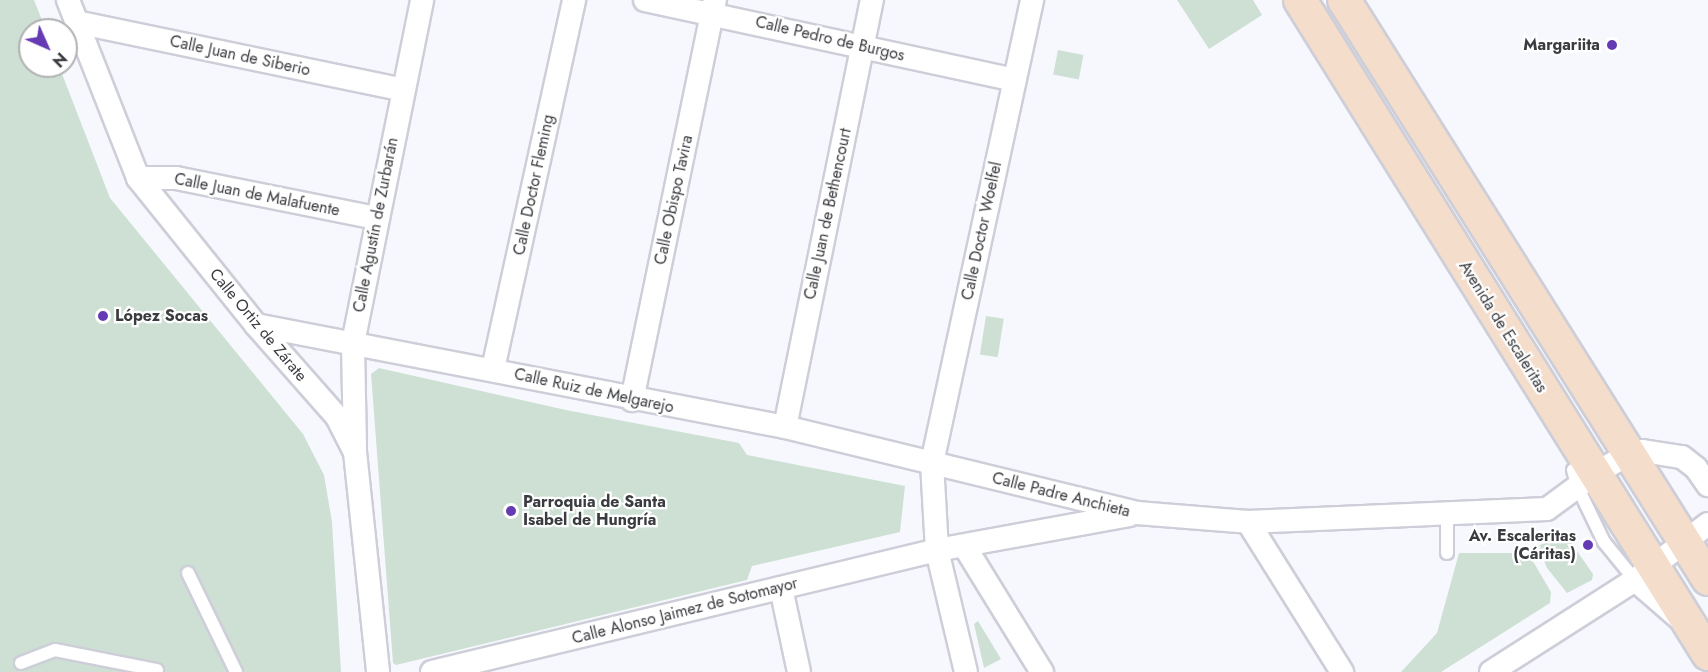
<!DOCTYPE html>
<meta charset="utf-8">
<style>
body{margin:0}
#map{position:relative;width:1708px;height:672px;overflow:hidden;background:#f7f8fe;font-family:Jost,sans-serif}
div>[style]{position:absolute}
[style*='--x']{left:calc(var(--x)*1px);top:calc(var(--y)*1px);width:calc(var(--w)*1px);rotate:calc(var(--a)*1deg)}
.green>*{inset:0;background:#cde0d3;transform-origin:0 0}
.roads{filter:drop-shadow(2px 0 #cdced8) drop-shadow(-2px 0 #cdced8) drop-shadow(0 2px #cdced8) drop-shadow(0 -2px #cdced8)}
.lane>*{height:12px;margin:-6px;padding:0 6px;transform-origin:6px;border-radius:6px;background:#fff}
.street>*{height:22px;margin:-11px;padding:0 11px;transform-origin:11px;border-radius:11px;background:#fff}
.secondary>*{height:32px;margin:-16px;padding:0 16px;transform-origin:16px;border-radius:16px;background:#f5ddcb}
.dots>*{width:16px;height:16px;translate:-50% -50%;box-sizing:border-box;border:3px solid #fff;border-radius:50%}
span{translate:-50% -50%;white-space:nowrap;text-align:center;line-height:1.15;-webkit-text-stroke:4.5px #fff;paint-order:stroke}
.street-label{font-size:16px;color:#3b3c40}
.poi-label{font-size:16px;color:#3b3c40;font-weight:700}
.right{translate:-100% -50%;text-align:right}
.left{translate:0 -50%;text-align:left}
.north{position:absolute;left:18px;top:18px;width:60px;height:60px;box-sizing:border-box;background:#fff;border:2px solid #b1b1b3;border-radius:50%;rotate:135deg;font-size:16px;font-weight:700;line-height:24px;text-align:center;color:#3b3c40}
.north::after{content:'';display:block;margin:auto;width:21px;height:27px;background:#653bb3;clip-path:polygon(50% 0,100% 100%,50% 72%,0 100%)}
</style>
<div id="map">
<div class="green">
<div style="clip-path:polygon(0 0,34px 0,46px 30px,30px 30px,30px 66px,59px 66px,110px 198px,303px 434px,324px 475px,332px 522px,341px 672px,0 672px)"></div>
<div style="clip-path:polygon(1177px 0,1253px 0,1262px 15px,1209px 49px)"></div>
<div style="left:1058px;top:50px;width:26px;height:25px;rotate:11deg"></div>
<div style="left:986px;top:316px;width:18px;height:39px;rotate:9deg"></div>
<div style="clip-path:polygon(379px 368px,566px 410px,739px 443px,747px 455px,905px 486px,900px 532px,752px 566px,747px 580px,396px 665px,393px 663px,371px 374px)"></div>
<div style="clip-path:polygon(1565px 534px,1593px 574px,1592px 580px,1567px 593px,1547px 568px,1538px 546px)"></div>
<div style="clip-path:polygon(1459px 553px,1522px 553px,1534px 563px,1551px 592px,1550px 603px,1441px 672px,1401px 672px,1437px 633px)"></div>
<div style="clip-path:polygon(978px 621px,1001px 659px,984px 668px,974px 624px)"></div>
</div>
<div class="roads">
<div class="lane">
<div style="--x:1573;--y:470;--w:19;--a:74"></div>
<div style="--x:1578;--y:488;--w:60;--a:64.3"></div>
<div style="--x:1604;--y:542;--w:49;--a:50.8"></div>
<div style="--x:1447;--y:553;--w:40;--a:-90"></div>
<div style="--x:188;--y:573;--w:110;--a:64.1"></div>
<div style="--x:21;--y:663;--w:36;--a:-21"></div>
<div style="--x:55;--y:650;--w:104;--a:11.1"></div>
</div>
<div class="street">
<div style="--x:68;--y:0;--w:191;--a:68.5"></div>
<div style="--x:138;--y:178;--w:189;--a:51.2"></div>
<div style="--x:256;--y:325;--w:123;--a:48.6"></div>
<div style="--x:337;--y:417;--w:39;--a:63"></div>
<div style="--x:355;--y:452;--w:221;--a:84"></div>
<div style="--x:645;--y:0;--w:378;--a:12.2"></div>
<div style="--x:76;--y:22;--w:334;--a:11.7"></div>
<div style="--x:138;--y:178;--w:38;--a:0"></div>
<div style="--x:176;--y:178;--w:204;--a:11.3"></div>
<div style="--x:256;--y:325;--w:539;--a:10.91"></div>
<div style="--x:785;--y:427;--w:362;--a:13.7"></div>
<div style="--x:1137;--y:513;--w:111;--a:4.6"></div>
<div style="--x:1248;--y:522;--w:299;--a:-2.5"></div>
<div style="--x:1547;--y:509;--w:61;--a:-36.3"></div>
<div style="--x:1596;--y:473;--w:38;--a:-30"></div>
<div style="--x:1629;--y:454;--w:14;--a:-12"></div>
<div style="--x:1643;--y:451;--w:39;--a:9"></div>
<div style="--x:1682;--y:457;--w:18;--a:38"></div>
<div style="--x:1696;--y:468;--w:21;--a:55"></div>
<div style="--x:493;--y:369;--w:378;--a:-77.6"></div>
<div style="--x:632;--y:400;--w:409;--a:-78.3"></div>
<div style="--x:785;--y:427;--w:436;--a:-78.5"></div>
<div style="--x:355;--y:448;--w:105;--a:-91.1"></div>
<div style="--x:353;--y:343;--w:350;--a:-78.6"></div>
<div style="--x:1248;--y:522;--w:177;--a:57.9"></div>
<div style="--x:965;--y:547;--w:147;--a:58.4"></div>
<div style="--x:1635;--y:580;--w:58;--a:40.8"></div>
<div style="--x:781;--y:588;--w:86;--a:77.9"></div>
<div style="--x:432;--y:672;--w:520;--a:-13.58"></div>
<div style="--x:937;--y:550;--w:195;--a:-10.3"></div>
<div style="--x:966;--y:672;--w:125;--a:-103.4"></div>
<div style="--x:937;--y:550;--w:87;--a:-93.3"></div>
<div style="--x:932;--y:463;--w:474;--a:-77.8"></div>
<div style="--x:1491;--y:672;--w:171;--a:-32.6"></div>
<div style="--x:1635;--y:580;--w:92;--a:-37.5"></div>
</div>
<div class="secondary">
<div style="--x:1300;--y:0;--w:771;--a:58.04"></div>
<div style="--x:1344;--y:0;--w:684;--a:57.84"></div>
</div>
</div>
<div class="dots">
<div style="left:1612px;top:45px;background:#653bb3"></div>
<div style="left:103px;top:316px;background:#653bb3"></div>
<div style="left:511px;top:511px;background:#653bb3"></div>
<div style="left:1588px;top:545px;background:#653bb3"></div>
</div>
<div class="street-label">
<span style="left:830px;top:39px;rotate:13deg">Calle Pedro de Burgos</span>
<span style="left:240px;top:56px;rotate:12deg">Calle Juan de Siberio</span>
<span style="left:534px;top:185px;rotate:-78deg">Calle Doctor Fleming</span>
<span style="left:257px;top:195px;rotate:11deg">Calle Juan de Malafuente</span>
<span style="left:674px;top:200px;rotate:-78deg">Calle Obispo Tavira</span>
<span style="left:828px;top:214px;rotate:-78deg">Calle Juan de Bethencourt</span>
<span style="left:376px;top:225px;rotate:-79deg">Calle Agustín de Zurbarán</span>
<span style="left:982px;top:231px;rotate:-78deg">Calle Doctor Woelfel</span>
<span style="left:258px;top:325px;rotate:50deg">Calle Ortiz de Zárate</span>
<span style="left:1503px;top:327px;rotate:58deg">Avenida de Escaleritas</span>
<span style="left:594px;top:391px;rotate:12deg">Calle Ruiz de Melgarejo</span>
<span style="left:1061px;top:495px;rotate:14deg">Calle Padre Anchieta</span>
<span style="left:685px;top:611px;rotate:-14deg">Calle Alonso Jaimez de Sotomayor</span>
</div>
<div class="poi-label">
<span class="right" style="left:1600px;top:45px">Margariita</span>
<span class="left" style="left:115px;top:316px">López Socas</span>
<span class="left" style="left:523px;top:511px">Parroquia de Santa<br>Isabel de Hungría</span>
<span class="right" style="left:1576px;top:545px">Av. Escaleritas<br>(Cáritas)</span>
</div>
<div class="north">N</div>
</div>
